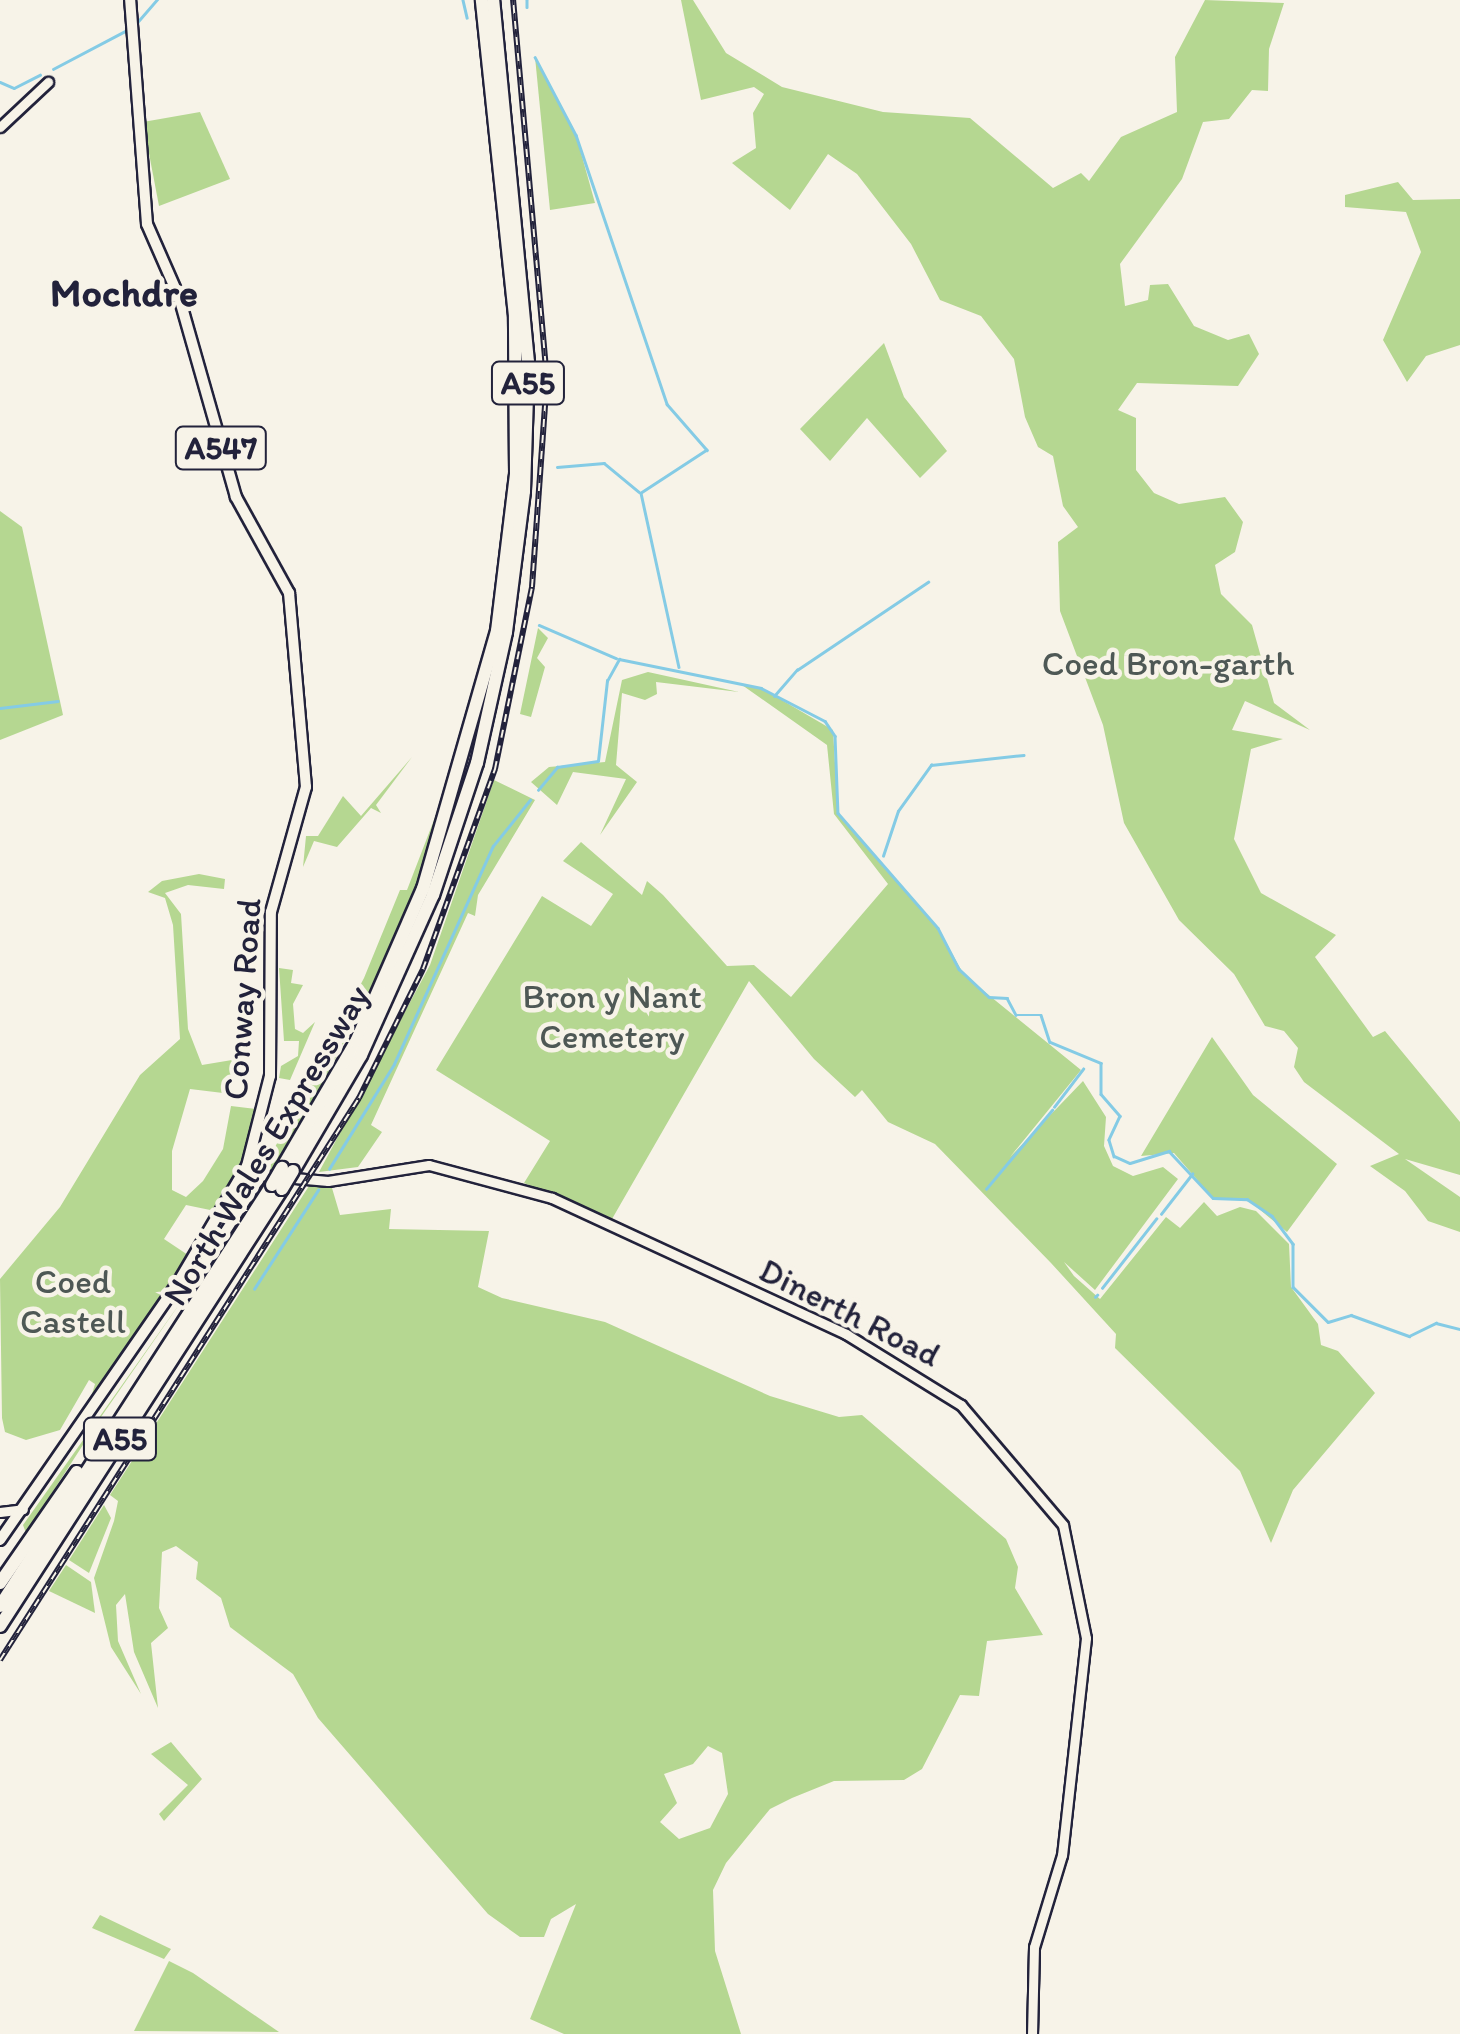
<!DOCTYPE html>
<style>
body{margin:0}
#map{position:relative;width:1460px;height:2034px;overflow:hidden;background:#f7f3e8;font-family:Itim,sans-serif}
div>[style]{position:absolute}
[style*='--x']{left:calc(var(--x)*1px);top:calc(var(--y)*1px);width:calc(var(--w)*1px);rotate:calc(var(--a)*1deg)}
.green>*{inset:0;background:#b5d791}
.stream>*{height:2.5px;margin:-1.25px;padding:0 1.25px;transform-origin:1.25px;border-radius:1.25px;background:#84cbe5}
.roads{filter:drop-shadow(2px 0 #22223b) drop-shadow(-2px 0 #22223b) drop-shadow(0 2px #22223b) drop-shadow(0 -2px #22223b)}
.minor>*{height:9px;margin:-4.5px;padding:0 4.5px;transform-origin:4.5px;border-radius:4.5px;background:#f7f3e8}
.major>*{height:10px;margin:-5px;padding:0 5px;transform-origin:5px;border-radius:5px;background:#f7f3e8}
.highway>*{height:12px;margin:-6px;padding:0 6px;transform-origin:6px;border-radius:6px;background:#f7f3e8}
.rail>*{height:6px;margin-top:-3px;transform-origin:0;background:repeating-linear-gradient(90deg,#f7f3e8 0 8px,#22223b 0 16px);box-sizing:border-box;border-block:2px solid #22223b}
.bridges{filter:drop-shadow(2px 0 #22223b) drop-shadow(-2px 0 #22223b) drop-shadow(0 2px #22223b) drop-shadow(0 -2px #22223b)}
.highway-bridge>*{height:12px;margin:-6px;padding:0 6px;transform-origin:6px;border-radius:6px;background:#f7f3e8}
span{translate:-50% -50%;white-space:nowrap;text-align:center;line-height:1.15;-webkit-text-stroke:9px #f7f3e8;paint-order:stroke}
.shield-label span{padding:2px 8px;background:#f7f3e8;border:2px solid;border-radius:8px;-webkit-text-stroke-width:0}
.shield-label{font-size:32px;color:#22223b;font-weight:700}
.park-label{font-size:35px;color:#4e5855}
.street-label{font-size:35px;color:#22223b}
.quarter-label{font-size:40px;color:#22223b;font-weight:700}
</style>
<div id="map">
<div class="green">
<div style="clip-path:polygon(681px 0,693px 0,726px 53px,782px 87px,883px 112px,970px 118px,1053px 188px,1081px 173px,1089px 181px,1121px 137px,1177px 112px,1175px 57px,1205px 0,1284px 3px,1269px 49px,1268px 91px,1252px 90px,1229px 119px,1203px 122px,1182px 179px,1120px 264px,1125px 306px,1148px 300px,1150px 285px,1168px 284px,1194px 326px,1228px 340px,1249px 334px,1259px 354px,1238px 386px,1137px 383px,1118px 410px,1136px 418px,1136px 470px,1154px 493px,1179px 504px,1225px 497px,1243px 522px,1235px 552px,1215px 565px,1221px 594px,1252px 625px,1274px 703px,1310px 730px,1245px 701px,1232px 730px,1283px 739px,1251px 749px,1234px 839px,1261px 893px,1336px 935px,1315px 957px,1373px 1037px,1385px 1031px,1460px 1122px,1460px 1175px,1405px 1159px,1460px 1197px,1460px 1232px,1428px 1221px,1405px 1191px,1370px 1166px,1399px 1154px,1304px 1082px,1294px 1067px,1298px 1048px,1284px 1031px,1265px 1026px,1234px 974px,1179px 920px,1124px 823px,1103px 725px,1060px 611px,1058px 542px,1078px 527px,1063px 506px,1053px 456px,1038px 447px,1025px 417px,1014px 359px,981px 316px,940px 300px,911px 244px,857px 174px,828px 154px,790px 210px,732px 163px,756px 148px,753px 113px,764px 94px,754px 87px,701px 100px)"></div>
<div style="clip-path:polygon(535px 57px,576px 135px,595px 203px,550px 210px)"></div>
<div style="clip-path:polygon(200px 112px,230px 179px,159px 206px,143px 122px)"></div>
<div style="clip-path:polygon(1398px 182px,1413px 200px,1460px 199px,1460px 345px,1426px 356px,1407px 382px,1383px 340px,1421px 252px,1406px 212px,1345px 207px,1345px 195px)"></div>
<div style="clip-path:polygon(884px 343px,904px 397px,947px 451px,920px 478px,867px 418px,830px 461px,800px 429px)"></div>
<div style="clip-path:polygon(0 511px,22px 527px,63px 715px,0 740px)"></div>
<div style="clip-path:polygon(538px 628px,548px 638px,537px 658px,545px 667px,531px 717px,520px 714px)"></div>
<div style="clip-path:polygon(648px 672px,739px 692px,656px 682px,657px 694px,645px 700px,622px 693px,616px 765px,637px 782px,600px 835px,626px 779px,573px 772px,557px 805px,531px 782px,549px 767px,605px 762px,622px 680px)"></div>
<div style="clip-path:polygon(742px 685px,761px 688px,833px 730px,838px 813px,938px 928px,964px 975px,1081px 1070px,1010px 1157px,1083px 1081px,1106px 1117px,1104px 1146px,1113px 1166px,1133px 1176px,1163px 1167px,1178px 1179px,1095px 1290px,1064px 1262px,1074px 1276px,1100px 1299px,1166px 1217px,1180px 1228px,1204px 1202px,1217px 1216px,1240px 1207px,1256px 1211px,1289px 1244px,1291px 1287px,1318px 1324px,1321px 1345px,1338px 1351px,1375px 1393px,1293px 1490px,1271px 1543px,1240px 1471px,1115px 1348px,1116px 1334px,1051px 1263px,935px 1144px,888px 1122px,862px 1090px,855px 1097px,814px 1059px,749px 981px,612px 1219px,524px 1183px,550px 1141px,436px 1070px,542px 896px,591px 926px,613px 894px,563px 861px,581px 842px,642px 895px,647px 881px,663px 895px,727px 966px,754px 965px,791px 997px,888px 884px,834px 814px,827px 745px)"></div>
<div style="clip-path:polygon(412px 757px,376px 805px,381px 813px,371px 808px,337px 847px,314px 841px,303px 867px,306px 836px,318px 836px,343px 796px,361px 816px)"></div>
<div style="clip-path:polygon(454px 768px,425px 866px,375px 983px,300px 1126px,272px 1170px,264px 1168px,364px 978px,400px 890px,407px 890px)"></div>
<div style="clip-path:polygon(494px 780px,535px 800px,478px 895px,475px 916px,468px 913px,371px 1125px,382px 1132px,358px 1167px,319px 1172px,430px 965px)"></div>
<div style="clip-path:polygon(199px 874px,225px 879px,224px 889px,188px 885px,165px 893px,181px 914px,188px 1029px,202px 1065px,238px 1059px,235px 1082px,223px 1093px,190px 1089px,172px 1151px,172px 1190px,186px 1197px,203px 1181px,223px 1149px,231px 1106px,256px 1109px,251px 1142px,215px 1211px,186px 1205px,164px 1239px,188px 1255px,90px 1401px,95px 1384px,89px 1380px,60px 1430px,26px 1440px,5px 1432px,2px 1418px,0 1279px,60px 1207px,140px 1075px,180px 1039px,173px 925px,165px 898px,148px 892px,162px 881px)"></div>
<div style="clip-path:polygon(279px 968px,293px 970px,291px 983px,303px 985px,293px 1004px,295px 1029px,303px 1033px,315px 1022px,290px 1080px,279px 1078px,281px 1066px,298px 1056px,299px 1041px,284px 1041px)"></div>
<div style="clip-path:polygon(1212px 1037px,1253px 1095px,1337px 1164px,1287px 1232px,1247px 1199px,1213px 1198px,1174px 1153px,1141px 1156px)"></div>
<div style="clip-path:polygon(evenodd,309px 1186px,332px 1188px,340px 1215px,391px 1209px,389px 1229px,489px 1231px,478px 1287px,502px 1298px,605px 1322px,770px 1396px,839px 1417px,862px 1415px,1006px 1539px,1018px 1567px,1015px 1588px,1043px 1635px,987px 1641px,979px 1696px,960px 1695px,922px 1769px,904px 1780px,834px 1781px,792px 1798px,770px 1809px,726px 1863px,713px 1890px,715px 1951px,741px 2034px,564px 2034px,530px 2019px,576px 1904px,551px 1919px,544px 1937px,520px 1937px,488px 1914px,318px 1718px,293px 1674px,230px 1627px,221px 1598px,196px 1579px,198px 1562px,176px 1546px,162px 1552px,159px 1608px,168px 1628px,151px 1643px,158px 1708px,134px 1652px,125px 1594px,116px 1605px,118px 1641px,141px 1694px,111px 1647px,94px 1578px,114px 1521px,118px 1501px,110px 1495px,309px 1186px,708px 1746px,722px 1753px,728px 1794px,710px 1828px,679px 1839px,660px 1822px,677px 1803px,664px 1774px,693px 1764px,708px 1746px)"></div>
<div style="clip-path:polygon(185px 1296px,101px 1417px,26px 1533px,23px 1525px)"></div>
<div style="clip-path:polygon(104px 1505px,111px 1518px,89px 1573px,69px 1560px)"></div>
<div style="clip-path:polygon(66px 1565px,91px 1582px,95px 1613px,49px 1591px)"></div>
<div style="clip-path:polygon(171px 1742px,202px 1779px,164px 1821px,159px 1814px,188px 1785px,151px 1754px)"></div>
<div style="clip-path:polygon(100px 1915px,171px 1949px,164px 1959px,92px 1928px)"></div>
<div style="clip-path:polygon(169px 1961px,193px 1973px,279px 2032px,134px 2031px)"></div>
</div>
<div class="stream">
<div style="--x:463;--y:0;--w:18;--a:77"></div>
<div style="--x:527;--y:0;--w:7;--a:90"></div>
<div style="--x:134;--y:26;--w:35;--a:-49"></div>
<div style="--x:535;--y:57;--w:88;--a:62.3"></div>
<div style="--x:576;--y:135;--w:284;--a:71.3"></div>
<div style="--x:667;--y:404;--w:61;--a:49"></div>
<div style="--x:707;--y:450;--w:79;--a:146.9"></div>
<div style="--x:641;--y:493;--w:178;--a:77.7"></div>
<div style="--x:53;--y:69;--w:84;--a:-27.8"></div>
<div style="--x:0;--y:82;--w:15;--a:23"></div>
<div style="--x:14;--y:88;--w:29;--a:-27"></div>
<div style="--x:557;--y:467;--w:47;--a:-4.9"></div>
<div style="--x:604;--y:463;--w:45;--a:39.6"></div>
<div style="--x:539;--y:625;--w:84;--a:23.2"></div>
<div style="--x:774;--y:696;--w:35;--a:-49"></div>
<div style="--x:797;--y:670;--w:158;--a:-33.9"></div>
<div style="--x:0;--y:708;--w:58;--a:-6.9"></div>
<div style="--x:538;--y:790;--w:30;--a:-50"></div>
<div style="--x:557;--y:767;--w:41;--a:-8.3"></div>
<div style="--x:598;--y:761;--w:81;--a:-83.6"></div>
<div style="--x:607;--y:681;--w:25;--a:-61"></div>
<div style="--x:619;--y:659;--w:145;--a:11.5"></div>
<div style="--x:761;--y:688;--w:72;--a:27.3"></div>
<div style="--x:825;--y:721;--w:18;--a:56"></div>
<div style="--x:835;--y:736;--w:77;--a:87.8"></div>
<div style="--x:838;--y:813;--w:152;--a:49"></div>
<div style="--x:938;--y:928;--w:46;--a:62.9"></div>
<div style="--x:959;--y:969;--w:41;--a:43"></div>
<div style="--x:989;--y:997;--w:18;--a:3"></div>
<div style="--x:1007;--y:998;--w:19;--a:62"></div>
<div style="--x:1016;--y:1015;--w:25;--a:0"></div>
<div style="--x:1041;--y:1015;--w:28;--a:72"></div>
<div style="--x:1050;--y:1042;--w:55;--a:22.4"></div>
<div style="--x:1101;--y:1063;--w:31;--a:90"></div>
<div style="--x:1101;--y:1094;--w:29;--a:49"></div>
<div style="--x:1120;--y:1116;--w:26;--a:115"></div>
<div style="--x:1109;--y:1140;--w:17;--a:73"></div>
<div style="--x:1114;--y:1156;--w:17;--a:24"></div>
<div style="--x:1130;--y:1163;--w:41;--a:-17.1"></div>
<div style="--x:1169;--y:1151;--w:64;--a:46.9"></div>
<div style="--x:1213;--y:1198;--w:34;--a:2"></div>
<div style="--x:1247;--y:1199;--w:30;--a:34"></div>
<div style="--x:1272;--y:1216;--w:35;--a:53"></div>
<div style="--x:1293;--y:1244;--w:43;--a:90"></div>
<div style="--x:1293;--y:1287;--w:49;--a:45"></div>
<div style="--x:1328;--y:1322;--w:24;--a:-17"></div>
<div style="--x:1351;--y:1315;--w:62;--a:19.9"></div>
<div style="--x:1409;--y:1336;--w:30;--a:-26"></div>
<div style="--x:1436;--y:1323;--w:25;--a:14"></div>
<div style="--x:883;--y:856;--w:47;--a:-71.6"></div>
<div style="--x:898;--y:811;--w:57;--a:-54.3"></div>
<div style="--x:931;--y:765;--w:93;--a:-6.2"></div>
<div style="--x:1054;--y:1107;--w:48;--a:-52.7"></div>
<div style="--x:329;--y:1169;--w:123;--a:-58.2"></div>
<div style="--x:394;--y:1064;--w:239;--a:-65.6"></div>
<div style="--x:493;--y:846;--w:59;--a:-51.2"></div>
<div style="--x:986;--y:1189;--w:103;--a:-50.1"></div>
<div style="--x:1161;--y:1214;--w:51;--a:-52.2"></div>
<div style="--x:1102;--y:1288;--w:88;--a:-52"></div>
<div style="--x:254;--y:1289;--w:118;--a:-57.1"></div>
<div style="--x:1095;--y:1297;--w:3;--a:-45"></div>
</div>
<div class="roads">
<div class="minor">
<div style="--x:0;--y:127;--w:66;--a:-43.2"></div>
<div style="--x:176;--y:1286;--w:26;--a:-31"></div>
<div style="--x:198;--y:1273;--w:117;--a:-57.3"></div>
<div style="--x:261;--y:1175;--w:67;--a:5.1"></div>
<div style="--x:328;--y:1181;--w:102;--a:-9"></div>
<div style="--x:429;--y:1165;--w:127;--a:15"></div>
<div style="--x:552;--y:1198;--w:324;--a:24.8"></div>
<div style="--x:846;--y:1334;--w:135;--a:31.7"></div>
<div style="--x:961;--y:1405;--w:157;--a:49.6"></div>
<div style="--x:1063;--y:1525;--w:115;--a:78.5"></div>
<div style="--x:1086;--y:1638;--w:218;--a:96.3"></div>
<div style="--x:1062;--y:1855;--w:96;--a:106.9"></div>
<div style="--x:1034;--y:1947;--w:87;--a:91.3"></div>
<div style="--x:0;--y:1512;--w:23;--a:-7"></div>
</div>
<div class="major">
<div style="--x:0;--y:1540;--w:309;--a:-55.3"></div>
<div style="--x:176;--y:1286;--w:139;--a:-59.4"></div>
<div style="--x:247;--y:1166;--w:93;--a:-75.7"></div>
<div style="--x:270;--y:1076;--w:164;--a:-89.7"></div>
<div style="--x:271;--y:912;--w:130;--a:-74.4"></div>
<div style="--x:306;--y:787;--w:195;--a:-95"></div>
<div style="--x:289;--y:593;--w:110;--a:-118.9"></div>
<div style="--x:236;--y:497;--w:208;--a:-105.9"></div>
<div style="--x:179;--y:297;--w:80;--a:-113.7"></div>
<div style="--x:147;--y:224;--w:225;--a:-94.3"></div>
</div>
<div class="highway">
<div style="--x:282;--y:1168;--w:146;--a:-59.6"></div>
<div style="--x:356;--y:1042;--w:167;--a:-66.4"></div>
<div style="--x:423;--y:889;--w:268;--a:-74"></div>
<div style="--x:497;--y:631;--w:159;--a:-83.1"></div>
<div style="--x:516;--y:473;--w:157;--a:-90.4"></div>
<div style="--x:515;--y:316;--w:318;--a:-96"></div>
<div style="--x:293;--y:1171;--w:134;--a:-59.6"></div>
<div style="--x:361;--y:1055;--w:175;--a:-65.8"></div>
<div style="--x:433;--y:895;--w:139;--a:-71.6"></div>
<div style="--x:477;--y:763;--w:134;--a:-77.5"></div>
<div style="--x:506;--y:632;--w:142;--a:-82.7"></div>
<div style="--x:524;--y:491;--w:129;--a:-88.2"></div>
<div style="--x:528;--y:362;--w:364;--a:-95.5"></div>
<div style="--x:0;--y:1583;--w:135;--a:-55.3"></div>
<div style="--x:0;--y:1606;--w:501;--a:-57.13"></div>
<div style="--x:0;--y:1626;--w:520;--a:-57.17"></div>
</div>
</div>
<div class="rail">
<div style="--x:0;--y:1660;--w:667;--a:-57.43"></div>
<div style="--x:359;--y:1098;--w:144;--a:-63.6"></div>
<div style="--x:423;--y:969;--w:213;--a:-70.2"></div>
<div style="--x:495;--y:769;--w:186;--a:-78.5"></div>
<div style="--x:532;--y:587;--w:208;--a:-85.9"></div>
<div style="--x:547;--y:380;--w:382;--a:-95.1"></div>
</div>
<div class="bridges">
<div class="highway-bridge">
<div style="--x:272;--y:1185;--w:20;--a:-60"></div>
<div style="--x:282;--y:1189;--w:21;--a:-59"></div>
</div>
</div>
<div class="shield-label">
<span style="left:528px;top:383px">A55</span>
<span style="left:221px;top:448px">A547</span>
<span style="left:120px;top:1439px">A55</span>
</div>
<div class="park-label">
<span style="left:1168px;top:663px">Coed Bron-garth</span>
<span style="left:612px;top:1016px">Bron y Nant<br>Cemetery</span>
<span style="left:73px;top:1301px">Coed<br>Castell</span>
</div>
<div class="street-label">
<span style="left:242px;top:999px;rotate:-86deg">Conway Road</span>
<span style="left:266px;top:1145px;rotate:-59deg">North Wales Expressway</span>
<span style="left:850px;top:1312px;rotate:27deg">Dinerth Road</span>
</div>
<div class="quarter-label">
<span style="left:124px;top:292px">Mochdre</span>
</div>
</div>
